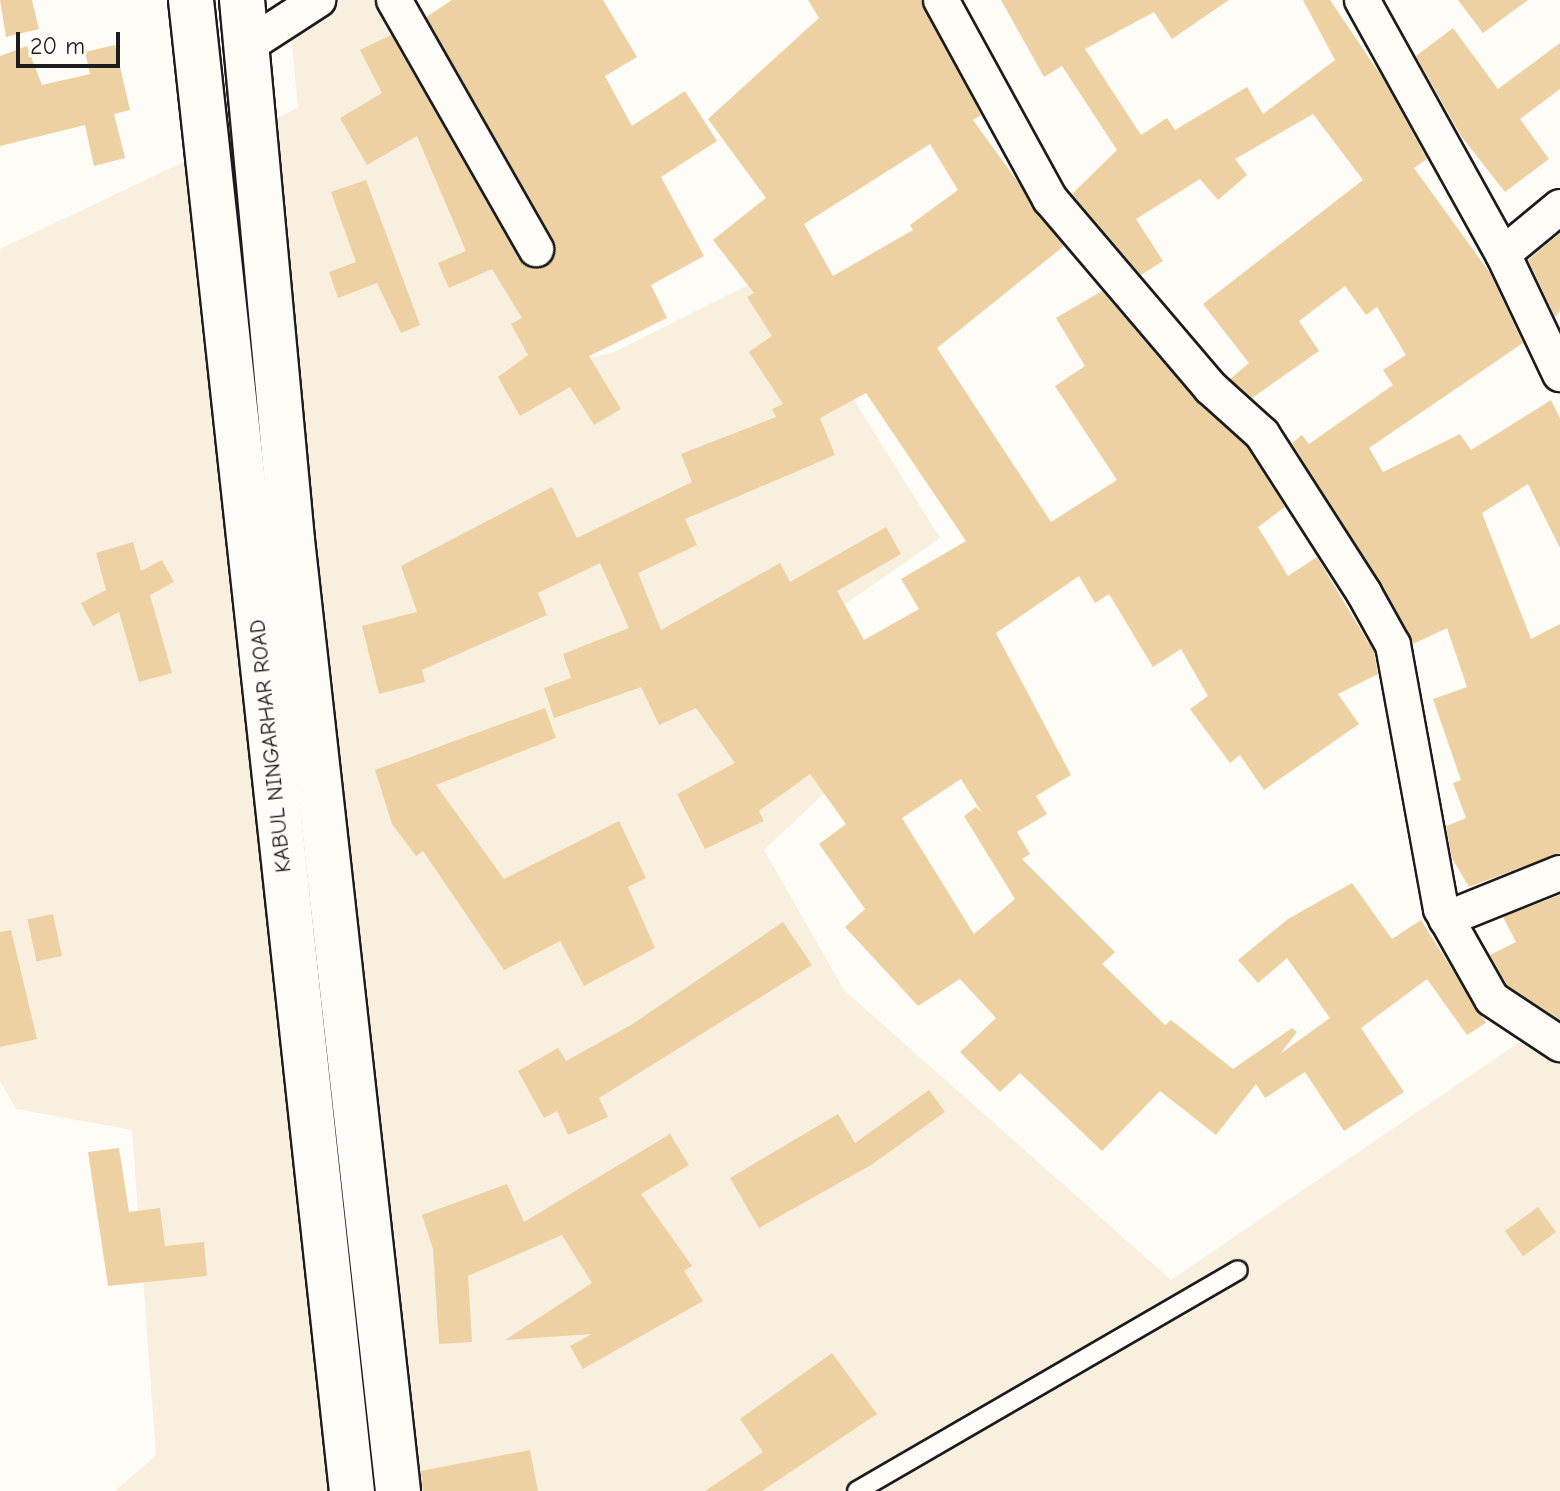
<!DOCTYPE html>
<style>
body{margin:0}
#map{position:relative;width:1560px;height:1491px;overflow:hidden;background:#fdfcf7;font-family:"Comic Neue",sans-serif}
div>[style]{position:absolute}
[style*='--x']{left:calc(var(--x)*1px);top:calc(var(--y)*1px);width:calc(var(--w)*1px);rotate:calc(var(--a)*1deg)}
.built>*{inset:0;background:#f8efde}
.building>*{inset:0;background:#eed1a2;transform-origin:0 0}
.roads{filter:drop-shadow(2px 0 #1c1c1c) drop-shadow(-2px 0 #1c1c1c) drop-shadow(0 2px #1c1c1c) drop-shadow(0 -2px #1c1c1c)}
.service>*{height:18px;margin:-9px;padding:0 9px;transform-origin:9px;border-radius:9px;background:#fdfcf7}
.minor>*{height:34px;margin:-17px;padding:0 17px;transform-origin:17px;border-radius:17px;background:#fdfcf7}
.trunk>*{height:44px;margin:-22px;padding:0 22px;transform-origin:22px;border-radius:22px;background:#fdfcf7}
span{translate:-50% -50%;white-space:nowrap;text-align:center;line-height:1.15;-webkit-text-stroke:7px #fdfcf7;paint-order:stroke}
.street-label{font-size:22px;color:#1c1c1c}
.scale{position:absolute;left:16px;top:32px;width:104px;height:36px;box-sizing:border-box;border:4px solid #1c1c1c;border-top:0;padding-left:10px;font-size:24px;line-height:28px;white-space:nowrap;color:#1c1c1c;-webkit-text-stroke:6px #fdfcf7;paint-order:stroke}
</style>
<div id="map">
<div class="built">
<div style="clip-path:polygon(288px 0,397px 0,578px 361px,612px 353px,774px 272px,940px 538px,791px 642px,855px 764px,764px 850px,844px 990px,1171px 1280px,1533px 1033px,1560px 1051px,1560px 1491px,115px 1491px,156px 1455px,132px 1130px,16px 1109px,0 1081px,0 249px,298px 108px)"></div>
</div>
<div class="building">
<div style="clip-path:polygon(0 0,32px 0,39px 29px,6px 37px)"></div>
<div style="clip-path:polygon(452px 0,603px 0,637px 57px,605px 76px,632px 126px,685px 91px,717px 141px,661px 177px,704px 256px,651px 285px,667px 318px,589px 356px,621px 409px,594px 425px,570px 387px,520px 416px,498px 377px,528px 355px,511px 324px,522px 318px,492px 269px,449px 288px,438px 263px,466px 251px,417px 136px,367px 165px,340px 118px,382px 93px,360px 50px,391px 35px,519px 259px,535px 269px,553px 260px,553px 239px,426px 17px)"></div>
<div style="clip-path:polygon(evenodd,808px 0,921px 0,981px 115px,973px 120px,1064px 246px,937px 348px,1051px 522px,1117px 480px,1055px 386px,1085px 366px,1056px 318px,1102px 291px,1196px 401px,1247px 447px,1285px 507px,1258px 527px,1288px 576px,1317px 557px,1374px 652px,1378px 674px,1338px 694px,1359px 724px,1264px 790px,1240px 755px,1230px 763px,1190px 709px,1208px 696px,1181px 649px,1153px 667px,1109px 594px,1095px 603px,1079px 576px,996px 633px,1071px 775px,1036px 796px,1047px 814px,1017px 832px,1030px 854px,1022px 859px,1115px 952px,1102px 964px,1165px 1025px,1171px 1020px,1233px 1069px,1292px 1028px,1297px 1032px,1280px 1054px,1330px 1018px,1287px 958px,1258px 983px,1238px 960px,1288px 919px,1352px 883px,1392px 939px,1421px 920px,1486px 1023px,1467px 1035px,1427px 979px,1361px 1028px,1404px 1092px,1344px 1131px,1305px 1072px,1265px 1098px,1256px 1084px,1216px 1135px,1160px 1091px,1102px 1151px,1020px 1073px,1000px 1092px,960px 1052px,996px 1018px,960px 979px,918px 1006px,845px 927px,865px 909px,819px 844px,846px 824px,810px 774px,759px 811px,764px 821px,705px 849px,677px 794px,735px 763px,696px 708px,659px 725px,641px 687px,554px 718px,544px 688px,571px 678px,563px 654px,629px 628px,600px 563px,538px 593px,547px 615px,422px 670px,425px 682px,379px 694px,362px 626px,417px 612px,401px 566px,552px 487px,577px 538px,692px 482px,681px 454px,776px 417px,772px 409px,783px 404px,749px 352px,772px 336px,747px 297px,754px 293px,713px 240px,766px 198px,708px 119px,819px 18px,808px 0,930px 144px,958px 190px,910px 225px,913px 230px,833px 276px,804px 224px,930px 144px,808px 0,866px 393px,966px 541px,901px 579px,919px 609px,864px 640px,837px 591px,901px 554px,886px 527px,790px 582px,780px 563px,661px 630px,638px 573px,697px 545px,685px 519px,835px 455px,820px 418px,866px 393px,808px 0,961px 779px,982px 813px,976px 807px,964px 816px,1015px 899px,974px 934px,902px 818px,961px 779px)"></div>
<div style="clip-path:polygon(1001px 0,1229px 0,1172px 39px,1154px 12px,1085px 49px,1141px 135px,1167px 118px,1175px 130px,1247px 87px,1263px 114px,1335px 60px,1303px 0,1330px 0,1384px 80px,1427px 159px,1414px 168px,1490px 273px,1523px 343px,1369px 448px,1383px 472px,1460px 434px,1471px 450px,1551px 400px,1560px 418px,1560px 548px,1528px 484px,1482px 513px,1531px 639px,1560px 624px,1560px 853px,1469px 887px,1452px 858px,1446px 826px,1466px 818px,1453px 783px,1461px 780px,1433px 699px,1467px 687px,1447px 628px,1413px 644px,1292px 443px,1302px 435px,1309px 444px,1393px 385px,1383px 370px,1406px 355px,1377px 307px,1366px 315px,1345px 286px,1299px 321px,1319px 351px,1252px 398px,1230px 379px,1249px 363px,1203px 304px,1363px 180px,1313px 114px,1235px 159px,1247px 175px,1218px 200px,1200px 179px,1136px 219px,1163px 261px,1141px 275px,1072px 194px,1117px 150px,1062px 66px,1044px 77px)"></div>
<div style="clip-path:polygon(1458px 0,1528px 0,1483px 33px)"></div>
<div style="clip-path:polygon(1453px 28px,1498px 89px,1560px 43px,1560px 89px,1520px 119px,1549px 159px,1505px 192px,1461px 136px,1416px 56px)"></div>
<div style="clip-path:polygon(115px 45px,130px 110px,114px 114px,125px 158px,94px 166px,85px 125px,0 146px,0 56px,27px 46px,42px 85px,90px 74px,85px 52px)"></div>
<div style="clip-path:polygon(366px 180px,420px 325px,401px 333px,377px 283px,338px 298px,329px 272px,356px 262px,331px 192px)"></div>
<div style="clip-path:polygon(1560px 233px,1560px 311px,1555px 317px,1528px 260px)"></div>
<div style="clip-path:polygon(133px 542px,141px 571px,162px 560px,174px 582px,150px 595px,172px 673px,139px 682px,119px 612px,93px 626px,81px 603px,106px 590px,96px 553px)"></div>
<div style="clip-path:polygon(545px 708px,556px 738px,436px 785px,504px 879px,619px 821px,646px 878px,628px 887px,655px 948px,584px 986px,560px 941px,504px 970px,423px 851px,416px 856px,392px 824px,375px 770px)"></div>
<div style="clip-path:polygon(1560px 895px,1560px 1020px,1507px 985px,1490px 955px,1516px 942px,1503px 917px)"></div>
<div style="left:53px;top:914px;width:43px;height:26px;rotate:78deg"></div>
<div style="clip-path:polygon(783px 922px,812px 965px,599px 1098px,608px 1117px,568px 1135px,557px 1111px,544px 1118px,518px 1071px,558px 1048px,566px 1061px,631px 1025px)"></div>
<div style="clip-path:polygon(11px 930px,37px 1039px,0 1047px,0 932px)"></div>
<div style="clip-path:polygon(929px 1090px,945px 1112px,871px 1165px,759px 1228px,730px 1178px,838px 1114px,855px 1143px)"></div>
<div style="clip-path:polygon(670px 1134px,689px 1165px,641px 1194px,692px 1266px,684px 1271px,703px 1301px,583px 1369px,570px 1346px,592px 1334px,505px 1340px,592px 1283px,562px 1235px,468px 1276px,472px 1342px,439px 1344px,433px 1249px,422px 1215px,507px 1184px,524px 1222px)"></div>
<div style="clip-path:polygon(119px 1148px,129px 1212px,160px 1208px,165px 1246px,204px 1242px,207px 1276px,108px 1286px,88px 1152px)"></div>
<div style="left:1538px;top:1207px;width:31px;height:41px;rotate:54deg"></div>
<div style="clip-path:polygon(832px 1353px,877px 1414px,762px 1491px,705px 1491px,763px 1452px,740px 1419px)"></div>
<div style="clip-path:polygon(530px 1450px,538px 1491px,423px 1491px,421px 1471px)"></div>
</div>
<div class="roads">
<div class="service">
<div style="--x:857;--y:1491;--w:440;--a:-30.1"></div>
</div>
<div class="minor">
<div style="--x:394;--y:0;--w:287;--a:60.3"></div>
<div style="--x:941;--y:0;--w:227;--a:61.3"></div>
<div style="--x:1050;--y:199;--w:248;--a:49.6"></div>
<div style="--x:1211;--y:388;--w:69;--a:42"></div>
<div style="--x:1262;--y:434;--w:189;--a:57.3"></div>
<div style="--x:1364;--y:593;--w:60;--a:60.9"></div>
<div style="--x:1393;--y:645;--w:268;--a:79.7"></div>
<div style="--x:1441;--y:909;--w:103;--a:60.5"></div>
<div style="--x:1492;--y:999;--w:82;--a:33.5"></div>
<div style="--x:1362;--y:0;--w:291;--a:61"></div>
<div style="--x:1503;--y:254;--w:133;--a:64.6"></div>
<div style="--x:247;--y:46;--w:85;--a:-32.9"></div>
<div style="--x:1503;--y:254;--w:74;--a:-39.5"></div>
<div style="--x:1446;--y:919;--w:123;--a:-22"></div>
</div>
<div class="trunk">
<div style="--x:191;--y:0;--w:1500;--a:83.84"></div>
<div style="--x:242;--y:0;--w:542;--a:84.71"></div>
<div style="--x:292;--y:540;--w:957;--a:83.64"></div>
</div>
</div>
<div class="street-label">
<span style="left:271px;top:746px;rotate:-96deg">KABUL NINGARHAR ROAD</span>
</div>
<div class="scale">20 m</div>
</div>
